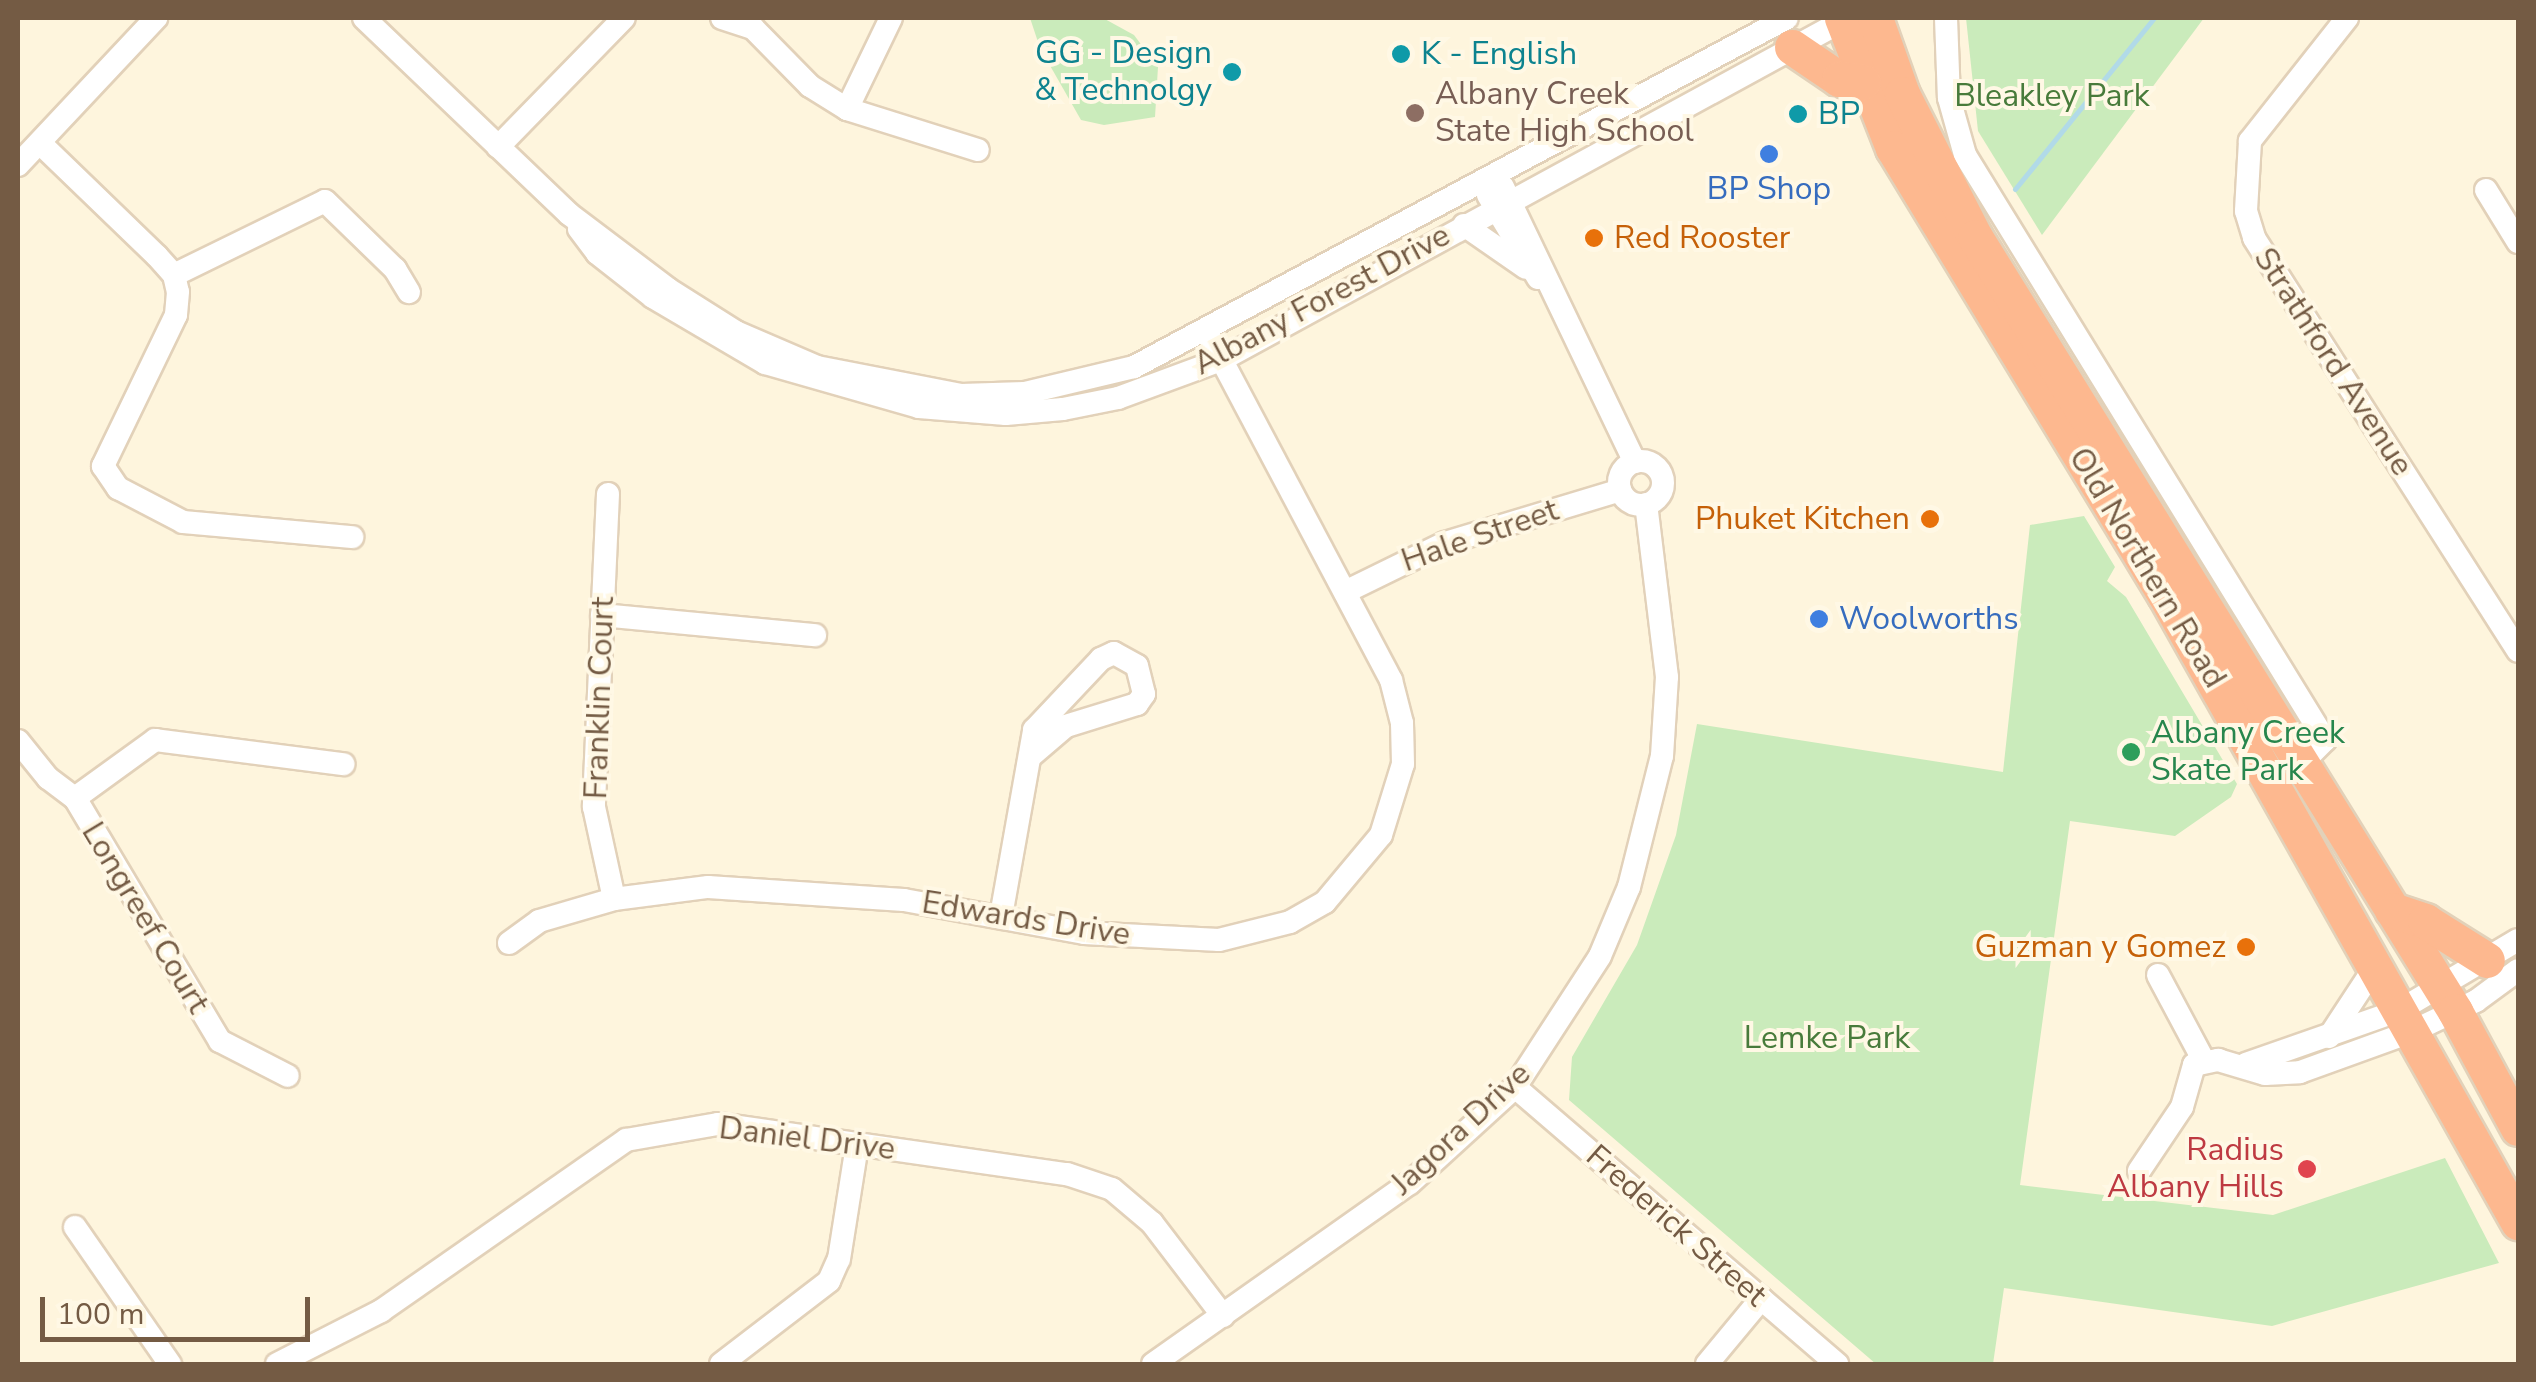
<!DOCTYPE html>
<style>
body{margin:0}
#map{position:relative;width:2536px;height:1382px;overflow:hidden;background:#fef5dd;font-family:"Nunito Sans",sans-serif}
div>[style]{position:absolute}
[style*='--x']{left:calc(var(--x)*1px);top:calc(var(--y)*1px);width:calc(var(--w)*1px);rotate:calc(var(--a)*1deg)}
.green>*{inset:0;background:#caebbb}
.stream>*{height:5px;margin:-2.5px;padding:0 2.5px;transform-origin:2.5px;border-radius:2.5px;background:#b1dae8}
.roads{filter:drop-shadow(2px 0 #e2d1b9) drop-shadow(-2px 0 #e2d1b9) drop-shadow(0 2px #e2d1b9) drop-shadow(0 -2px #e2d1b9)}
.minor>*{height:22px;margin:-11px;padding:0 11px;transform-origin:11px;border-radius:11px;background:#fff}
.minor>.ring{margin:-11px;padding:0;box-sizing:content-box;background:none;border:22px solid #fff;border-radius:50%}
.highway>*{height:35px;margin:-17.5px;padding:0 17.5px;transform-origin:17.5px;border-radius:17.5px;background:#fdb88f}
.dots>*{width:28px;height:28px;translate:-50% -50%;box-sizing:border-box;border:5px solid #fff8e5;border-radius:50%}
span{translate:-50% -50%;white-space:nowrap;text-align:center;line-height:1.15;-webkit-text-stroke:8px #fff8e5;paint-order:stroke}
.culture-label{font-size:32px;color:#0d838f}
.right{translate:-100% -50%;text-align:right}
.left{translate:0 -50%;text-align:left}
.education-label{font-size:32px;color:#785e54}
.park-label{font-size:32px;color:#487b3b}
.shop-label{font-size:32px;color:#366cbe}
.food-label{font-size:32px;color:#c56008}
.street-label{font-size:32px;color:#745b44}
.leisure-label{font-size:32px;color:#27864d}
.health-label{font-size:32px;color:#be3a42}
.frame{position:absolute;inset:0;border:20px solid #745b44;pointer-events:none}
.scale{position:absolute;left:40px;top:1297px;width:270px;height:45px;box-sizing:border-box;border:5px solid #745b44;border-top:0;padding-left:12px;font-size:30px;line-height:35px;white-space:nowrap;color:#745b44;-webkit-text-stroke:8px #fff8e5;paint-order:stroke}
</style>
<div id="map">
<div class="green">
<div style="clip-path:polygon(1030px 18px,1103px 18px,1134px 35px,1158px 67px,1155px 117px,1104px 125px,1081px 120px,1040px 48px)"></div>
<div style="clip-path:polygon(1966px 18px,2204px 18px,2042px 235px,1978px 131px)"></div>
<div style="clip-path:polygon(2084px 516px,2115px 567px,2107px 581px,2126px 597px,2237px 784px,2231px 797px,2175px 836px,2070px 821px,2020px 1185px,2273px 1215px,2445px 1158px,2499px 1263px,2272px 1326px,2004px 1288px,1993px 1364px,1876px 1364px,1569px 1100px,1572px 1057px,1637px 945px,1676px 835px,1697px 724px,2003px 772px,2030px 525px)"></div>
</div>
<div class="stream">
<div style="--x:2015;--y:189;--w:220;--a:-50.9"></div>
</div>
<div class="roads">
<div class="minor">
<div style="--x:364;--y:18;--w:284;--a:43.7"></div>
<div style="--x:569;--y:214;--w:124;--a:37.1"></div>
<div style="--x:668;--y:289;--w:80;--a:32.3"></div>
<div style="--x:736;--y:332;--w:88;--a:23.4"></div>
<div style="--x:817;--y:367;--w:147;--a:11"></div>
<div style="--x:961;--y:395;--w:64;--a:-1.8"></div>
<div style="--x:1025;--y:393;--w:112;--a:-13.4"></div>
<div style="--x:1134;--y:367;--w:740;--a:-28.12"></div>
<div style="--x:722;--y:18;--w:33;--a:18"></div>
<div style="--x:753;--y:28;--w:81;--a:45.5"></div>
<div style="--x:810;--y:86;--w:44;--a:31.9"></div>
<div style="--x:847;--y:109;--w:137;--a:17.4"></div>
<div style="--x:1946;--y:18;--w:80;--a:87.9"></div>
<div style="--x:1949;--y:98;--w:59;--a:74.3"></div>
<div style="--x:1965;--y:155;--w:687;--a:58.39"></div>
<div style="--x:2325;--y:740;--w:34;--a:135"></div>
<div style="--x:2347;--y:18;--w:157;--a:128.3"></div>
<div style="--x:2250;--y:141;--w:70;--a:93.3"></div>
<div style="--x:2246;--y:211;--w:28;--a:73"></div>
<div style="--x:2254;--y:238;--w:490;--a:57.4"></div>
<div style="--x:847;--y:109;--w:101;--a:-64.2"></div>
<div style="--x:42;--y:145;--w:160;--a:44"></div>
<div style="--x:157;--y:256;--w:25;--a:48"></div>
<div style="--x:174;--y:275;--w:17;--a:77"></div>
<div style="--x:178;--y:292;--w:23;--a:95"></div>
<div style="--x:176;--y:315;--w:168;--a:115.8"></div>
<div style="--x:103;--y:466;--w:27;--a:56"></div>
<div style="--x:118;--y:488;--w:73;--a:27.6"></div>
<div style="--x:183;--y:522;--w:170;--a:5.1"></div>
<div style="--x:498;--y:147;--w:180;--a:-45.7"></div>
<div style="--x:18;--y:165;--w:202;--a:-46.8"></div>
<div style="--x:1503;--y:187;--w:305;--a:64.4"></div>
<div style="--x:2486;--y:190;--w:61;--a:58.4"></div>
<div style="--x:1488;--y:195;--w:97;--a:58.9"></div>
<div style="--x:1464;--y:225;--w:75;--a:34.7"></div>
<div style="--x:579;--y:229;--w:30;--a:53"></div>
<div style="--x:597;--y:253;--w:71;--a:38.2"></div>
<div style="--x:653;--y:297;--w:130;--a:30.5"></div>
<div style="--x:765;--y:363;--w:160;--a:15.9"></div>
<div style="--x:919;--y:407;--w:87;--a:4.6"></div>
<div style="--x:1006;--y:414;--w:57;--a:-5"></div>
<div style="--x:1063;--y:409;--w:56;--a:-11.3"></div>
<div style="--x:1118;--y:398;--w:110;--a:-20.3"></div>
<div style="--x:1221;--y:360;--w:714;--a:-28.61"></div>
<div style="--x:174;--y:275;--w:168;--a:-26.1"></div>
<div style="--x:325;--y:201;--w:98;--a:44.2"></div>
<div style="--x:395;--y:269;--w:27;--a:59"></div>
<div class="ring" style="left:1619px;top:461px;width:22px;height:22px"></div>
<div style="--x:608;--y:494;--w:313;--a:92.6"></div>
<div style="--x:594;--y:807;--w:94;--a:77.7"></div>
<div style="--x:1345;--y:592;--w:111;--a:-26.1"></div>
<div style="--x:1445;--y:543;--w:183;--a:-16.8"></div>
<div style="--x:602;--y:615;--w:214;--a:5.4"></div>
<div style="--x:18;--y:741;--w:48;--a:51"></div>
<div style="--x:48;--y:778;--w:34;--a:37"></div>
<div style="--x:75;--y:798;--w:283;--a:59.2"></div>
<div style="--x:220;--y:1041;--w:76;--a:27.2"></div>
<div style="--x:75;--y:798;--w:99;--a:-35.9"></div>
<div style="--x:155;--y:740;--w:190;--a:7.3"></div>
<div style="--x:1001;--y:916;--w:189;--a:-79.9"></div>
<div style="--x:1034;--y:730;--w:98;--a:-46.7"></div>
<div style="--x:1101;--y:659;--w:14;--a:-25"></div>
<div style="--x:1114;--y:653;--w:26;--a:29"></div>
<div style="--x:1137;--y:666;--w:29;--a:76"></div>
<div style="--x:1144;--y:694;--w:12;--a:125"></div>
<div style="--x:1137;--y:704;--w:74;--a:162.8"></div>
<div style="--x:1066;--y:726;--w:45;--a:139.5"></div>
<div style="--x:509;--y:943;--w:37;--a:-36"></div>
<div style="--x:539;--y:921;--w:78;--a:-16.3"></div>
<div style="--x:614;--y:899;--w:95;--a:-7.3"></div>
<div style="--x:708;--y:887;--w:196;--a:3.8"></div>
<div style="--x:904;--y:900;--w:183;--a:10.4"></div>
<div style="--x:1084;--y:933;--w:135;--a:3"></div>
<div style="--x:1219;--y:940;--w:73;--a:-14.2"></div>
<div style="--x:1290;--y:922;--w:40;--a:-29.7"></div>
<div style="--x:1325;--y:902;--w:87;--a:-50.1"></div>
<div style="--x:1381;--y:835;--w:74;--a:-72.8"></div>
<div style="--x:1403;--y:764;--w:41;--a:-91.4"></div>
<div style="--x:1402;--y:723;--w:44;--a:-104.3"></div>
<div style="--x:1391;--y:680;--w:393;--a:-117.9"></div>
<div style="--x:2158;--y:975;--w:98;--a:61.9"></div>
<div style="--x:2329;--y:1037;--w:84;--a:-56.7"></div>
<div style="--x:2246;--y:1064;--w:163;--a:-19.3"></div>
<div style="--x:2400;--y:1010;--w:137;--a:-30.7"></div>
<div style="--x:1515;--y:1087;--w:425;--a:40.7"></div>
<div style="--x:2139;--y:1171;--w:77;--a:-56.1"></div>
<div style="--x:2182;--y:1107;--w:44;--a:-74.1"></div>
<div style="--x:2194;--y:1065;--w:25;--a:-12"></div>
<div style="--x:2218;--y:1060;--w:49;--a:16.6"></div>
<div style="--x:2265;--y:1074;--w:35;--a:-3"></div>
<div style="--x:2300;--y:1072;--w:120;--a:-19.9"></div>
<div style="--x:2413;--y:1031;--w:70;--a:-25.5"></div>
<div style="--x:2476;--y:1001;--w:52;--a:-36.4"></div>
<div style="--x:75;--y:1227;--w:167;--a:55.3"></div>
<div style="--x:277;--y:1364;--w:117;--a:-27"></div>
<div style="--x:381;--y:1311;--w:299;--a:-34.9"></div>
<div style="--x:626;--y:1140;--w:93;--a:-9.9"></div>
<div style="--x:718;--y:1124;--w:353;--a:8.2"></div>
<div style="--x:1067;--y:1174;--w:47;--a:18.4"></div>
<div style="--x:1112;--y:1189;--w:52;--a:40.4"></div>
<div style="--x:1152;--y:1223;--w:117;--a:52.6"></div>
<div style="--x:721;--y:1364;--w:136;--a:-37.5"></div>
<div style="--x:829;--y:1281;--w:24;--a:-66"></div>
<div style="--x:839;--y:1259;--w:115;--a:-81"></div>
<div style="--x:1153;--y:1364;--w:314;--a:-35.2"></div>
<div style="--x:1410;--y:1183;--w:142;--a:-42.4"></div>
<div style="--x:1515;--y:1087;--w:156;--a:-57"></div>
<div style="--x:1600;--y:956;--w:75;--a:-67.2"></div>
<div style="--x:1629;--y:887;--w:135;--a:-75.9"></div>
<div style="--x:1662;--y:756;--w:79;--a:-86.4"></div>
<div style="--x:1667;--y:677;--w:174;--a:-96.9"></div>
<div style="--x:1707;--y:1364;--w:85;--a:-50.3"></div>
</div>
<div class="highway">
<div style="--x:1842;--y:18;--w:140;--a:68.6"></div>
<div style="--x:1893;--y:148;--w:523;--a:58.68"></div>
<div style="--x:2165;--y:595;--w:720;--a:60.62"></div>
<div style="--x:1875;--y:18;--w:81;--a:70.4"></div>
<div style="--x:1902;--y:94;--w:161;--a:63"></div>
<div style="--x:1975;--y:237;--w:911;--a:58.19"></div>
<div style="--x:2455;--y:1011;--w:133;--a:61.7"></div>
<div style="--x:1792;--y:47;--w:57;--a:34.2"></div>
<div style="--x:1839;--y:79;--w:24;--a:7"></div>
<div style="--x:2392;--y:910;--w:35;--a:18"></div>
<div style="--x:2425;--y:921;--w:73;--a:32.2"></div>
</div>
</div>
<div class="dots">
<div style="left:1401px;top:54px;background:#0f9aa8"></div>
<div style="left:1232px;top:72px;background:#0f9aa8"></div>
<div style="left:1415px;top:113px;background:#8d6e63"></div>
<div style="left:1798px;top:114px;background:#0f9aa8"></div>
<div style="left:1769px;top:154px;background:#3f7fe0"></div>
<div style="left:1594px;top:238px;background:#e8710a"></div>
<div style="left:1930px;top:519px;background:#e8710a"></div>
<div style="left:1819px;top:619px;background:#3f7fe0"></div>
<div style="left:2131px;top:752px;background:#2e9e5b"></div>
<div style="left:2246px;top:947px;background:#e8710a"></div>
<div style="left:2307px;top:1169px;background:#e0444e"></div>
</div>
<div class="culture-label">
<span class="right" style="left:1212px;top:72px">GG - Design<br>&amp; Technolgy</span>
<span class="left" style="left:1421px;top:54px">K - English</span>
<span class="left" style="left:1818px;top:114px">BP</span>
</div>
<div class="education-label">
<span class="left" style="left:1435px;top:113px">Albany Creek<br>State High School</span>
</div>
<div class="park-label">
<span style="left:2052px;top:96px">Bleakley Park</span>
<span style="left:1827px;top:1038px">Lemke Park</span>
</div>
<div class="shop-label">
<span style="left:1769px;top:189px">BP Shop</span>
<span class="left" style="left:1839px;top:619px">Woolworths</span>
</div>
<div class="food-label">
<span class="left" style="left:1614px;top:238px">Red Rooster</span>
<span class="right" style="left:1910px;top:519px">Phuket Kitchen</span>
<span class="right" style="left:2226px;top:947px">Guzman y Gomez</span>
</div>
<div class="street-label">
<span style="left:1322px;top:300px;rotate:-28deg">Albany Forest Drive</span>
<span style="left:2333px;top:362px;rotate:57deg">Strathford Avenue</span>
<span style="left:1480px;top:536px;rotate:-19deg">Hale Street</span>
<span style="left:2147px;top:568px;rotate:59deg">Old Northern Road</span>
<span style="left:600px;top:698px;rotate:-88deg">Franklin Court</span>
<span style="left:145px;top:918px;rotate:59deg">Longreef Court</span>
<span style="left:1026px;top:919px;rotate:9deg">Edwards Drive</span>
<span style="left:1461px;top:1129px;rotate:-43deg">Jagora Drive</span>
<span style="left:807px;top:1139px;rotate:7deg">Daniel Drive</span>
<span style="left:1676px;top:1226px;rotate:41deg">Frederick Street</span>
</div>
<div class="leisure-label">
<span class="left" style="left:2151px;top:752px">Albany Creek<br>Skate Park</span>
</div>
<div class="health-label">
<span class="right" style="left:2284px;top:1169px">Radius<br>Albany Hills</span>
</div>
<div class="frame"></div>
<div class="scale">100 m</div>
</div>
